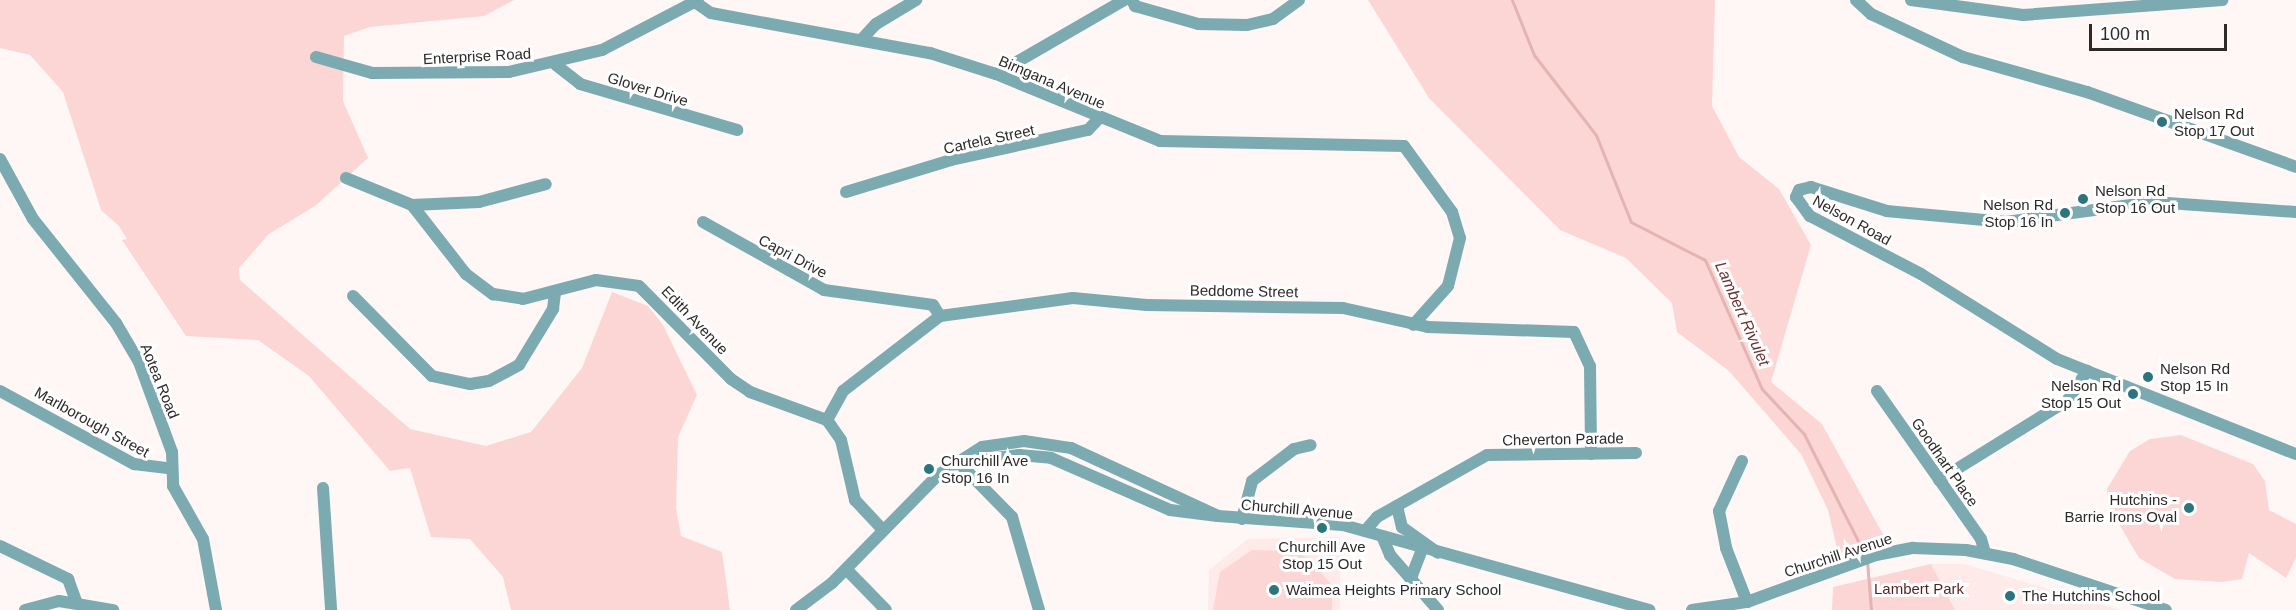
<!DOCTYPE html>
<style>
body{margin:0}
#map{position:relative;width:2296px;height:610px;overflow:hidden;background:#fff6f6;font-family:Arial,sans-serif}
div>[style]{position:absolute}
[style*='--x']{left:calc(var(--x)*1px);top:calc(var(--y)*1px);width:calc(var(--w)*1px);rotate:calc(var(--a)*1deg)}
.built>*{inset:0;background:#fdeae9}
.green>*{inset:0;background:#fcd6d4}
.stream>*{height:3px;margin:-1.5px;padding:0 1.5px;transform-origin:1.5px;border-radius:1.5px;background:#e2b4b2}
.minor>*{height:12px;margin:-6px;padding:0 6px;transform-origin:6px;border-radius:6px;background:#7baab1}
.dots>*{width:16px;height:16px;translate:-50% -50%;box-sizing:border-box;border:3px solid #fff;border-radius:50%}
span{translate:-50% -50%;white-space:nowrap;text-align:center;line-height:1.15;-webkit-text-stroke:6px #fff;paint-order:stroke}
.street-label{font-size:15px;color:#2f2a2a}
.poi-label{font-size:15px;color:#2f2a2a}
.left{translate:0 -50%;text-align:left}
.right{translate:-100% -50%;text-align:right}
.park-label{font-size:15px;color:#571f20}
.water-label{font-size:16px;color:#6d3332;font-style:italic}
.scale{position:absolute;left:2089px;top:24px;width:138px;height:27px;box-sizing:border-box;border:3px solid #2f2a2a;border-top:0;padding-left:8px;font-size:18px;line-height:21px;white-space:nowrap;color:#2f2a2a;-webkit-text-stroke:4px #fff;paint-order:stroke}
</style>
<div id="map">
<div class="built">
<div style="clip-path:polygon(1340px 537px,1340px 610px,1208px 610px,1209px 570px,1248px 539px)"></div>
<div style="clip-path:polygon(1931px 564px,1964px 564px,2120px 610px,1955px 610px)"></div>
</div>
<div class="green">
<div style="clip-path:polygon(0 0,514px 0,484px 16px,370px 27px,344px 36px,343px 101px,368px 158px,315px 206px,269px 234px,239px 268px,240px 280px,410px 429px,486px 446px,531px 432px,582px 368px,612px 292px,648px 306px,663px 325px,697px 395px,678px 437px,676px 508px,681px 536px,722px 552px,730px 610px,511px 610px,503px 577px,470px 539px,431px 537px,410px 468px,390px 471px,309px 376px,258px 340px,186px 336px,122px 240px,127px 239px,119px 226px,101px 210px,63px 92px,30px 55px,0 48px)"></div>
<div style="clip-path:polygon(1368px 0,1715px 0,1712px 106px,1739px 157px,1779px 189px,1811px 245px,1771px 382px,1822px 424px,1884px 536px,1839px 557px,1828px 510px,1801px 454px,1729px 371px,1677px 332px,1672px 303px,1626px 258px,1560px 230px,1429px 98px)"></div>
<div style="clip-path:polygon(2181px 435px,2253px 464px,2265px 481px,2269px 510px,2296px 524px,2296px 558px,2286px 578px,2249px 553px,2242px 579px,2222px 582px,2175px 579px,2139px 558px,2108px 505px,2107px 489px,2130px 451px,2150px 439px)"></div>
<div style="clip-path:polygon(1252px 550px,1292px 551px,1308px 558px,1332px 585px,1332px 610px,1213px 610px,1220px 572px)"></div>
<div style="clip-path:polygon(1931px 564px,1955px 610px,1832px 610px,1833px 587px)"></div>
</div>
<div class="stream">
<div style="--x:1512;--y:0;--w:59;--a:68.2"></div>
<div style="--x:1534;--y:55;--w:101;--a:52.2"></div>
<div style="--x:1596;--y:135;--w:94;--a:68.1"></div>
<div style="--x:1631;--y:222;--w:83;--a:27.2"></div>
<div style="--x:1705;--y:260;--w:141;--a:66.2"></div>
<div style="--x:1762;--y:389;--w:62;--a:47"></div>
<div style="--x:1804;--y:434;--w:136;--a:63.2"></div>
<div style="--x:1867;--y:561;--w:49;--a:85.3"></div>
</div>
<div class="minor">
<div style="--x:1132;--y:0;--w:7;--a:63"></div>
<div style="--x:1135;--y:6;--w:66;--a:15.9"></div>
<div style="--x:1198;--y:24;--w:49;--a:1.2"></div>
<div style="--x:1247;--y:25;--w:27;--a:-13"></div>
<div style="--x:1273;--y:19;--w:32;--a:-36"></div>
<div style="--x:1856;--y:0;--w:21;--a:43"></div>
<div style="--x:1871;--y:14;--w:102;--a:25.1"></div>
<div style="--x:1963;--y:57;--w:129;--a:15.8"></div>
<div style="--x:2087;--y:92;--w:222;--a:19.7"></div>
<div style="--x:1911;--y:0;--w:113;--a:7.6"></div>
<div style="--x:2023;--y:15;--w:200;--a:-4.3"></div>
<div style="--x:695;--y:2;--w:19;--a:35"></div>
<div style="--x:711;--y:13;--w:223;--a:10.4"></div>
<div style="--x:930;--y:53;--w:69;--a:17.7"></div>
<div style="--x:996;--y:74;--w:177;--a:22.2"></div>
<div style="--x:1160;--y:141;--w:244;--a:1.2"></div>
<div style="--x:1404;--y:146;--w:82;--a:54"></div>
<div style="--x:1452;--y:212;--w:27;--a:73"></div>
<div style="--x:1460;--y:238;--w:49;--a:104"></div>
<div style="--x:1448;--y:286;--w:52;--a:131.9"></div>
<div style="--x:861;--y:40;--w:22;--a:-47"></div>
<div style="--x:876;--y:24;--w:47;--a:-31"></div>
<div style="--x:316;--y:57;--w:58;--a:15.9"></div>
<div style="--x:372;--y:73;--w:137;--a:-0.4"></div>
<div style="--x:509;--y:72;--w:96;--a:-13.3"></div>
<div style="--x:602;--y:50;--w:108;--a:-27.5"></div>
<div style="--x:556;--y:65;--w:31;--a:38"></div>
<div style="--x:580;--y:84;--w:164;--a:16.3"></div>
<div style="--x:996;--y:74;--w:148;--a:-30"></div>
<div style="--x:0;--y:159;--w:68;--a:61.2"></div>
<div style="--x:33;--y:219;--w:133;--a:51.4"></div>
<div style="--x:116;--y:323;--w:45;--a:59.5"></div>
<div style="--x:139;--y:362;--w:96;--a:69.9"></div>
<div style="--x:172;--y:452;--w:34;--a:88"></div>
<div style="--x:173;--y:486;--w:61;--a:60.5"></div>
<div style="--x:203;--y:539;--w:72;--a:79.6"></div>
<div style="--x:346;--y:178;--w:71;--a:22.2"></div>
<div style="--x:412;--y:205;--w:88;--a:52"></div>
<div style="--x:466;--y:274;--w:34;--a:37"></div>
<div style="--x:493;--y:294;--w:30;--a:9"></div>
<div style="--x:523;--y:299;--w:75;--a:-14.6"></div>
<div style="--x:596;--y:280;--w:43;--a:7.9"></div>
<div style="--x:639;--y:286;--w:131;--a:45.3"></div>
<div style="--x:731;--y:379;--w:23;--a:34"></div>
<div style="--x:750;--y:392;--w:82;--a:20"></div>
<div style="--x:827;--y:420;--w:24;--a:55"></div>
<div style="--x:841;--y:440;--w:62;--a:76.9"></div>
<div style="--x:855;--y:500;--w:40;--a:47"></div>
<div style="--x:846;--y:192;--w:110;--a:-16.9"></div>
<div style="--x:951;--y:160;--w:140;--a:-12.4"></div>
<div style="--x:1088;--y:130;--w:16;--a:-47"></div>
<div style="--x:412;--y:205;--w:67;--a:-2.6"></div>
<div style="--x:479;--y:202;--w:69;--a:-15"></div>
<div style="--x:2296;--y:212;--w:143;--a:-176"></div>
<div style="--x:2153;--y:202;--w:148;--a:172.3"></div>
<div style="--x:2006;--y:222;--w:120;--a:-174.7"></div>
<div style="--x:1887;--y:211;--w:80;--a:-162.5"></div>
<div style="--x:1811;--y:187;--w:12;--a:166"></div>
<div style="--x:1799;--y:190;--w:8;--a:113"></div>
<div style="--x:1796;--y:197;--w:24;--a:54"></div>
<div style="--x:1810;--y:216;--w:125;--a:27.6"></div>
<div style="--x:1921;--y:274;--w:160;--a:32"></div>
<div style="--x:2057;--y:359;--w:257;--a:21.7"></div>
<div style="--x:703;--y:222;--w:139;--a:29.3"></div>
<div style="--x:824;--y:290;--w:110;--a:7.8"></div>
<div style="--x:933;--y:305;--w:13;--a:58"></div>
<div style="--x:353;--y:296;--w:112;--a:45.4"></div>
<div style="--x:432;--y:376;--w:39;--a:12"></div>
<div style="--x:470;--y:384;--w:19;--a:-9"></div>
<div style="--x:489;--y:381;--w:34;--a:-28"></div>
<div style="--x:519;--y:365;--w:66;--a:-58.7"></div>
<div style="--x:553;--y:309;--w:17;--a:-83"></div>
<div style="--x:0;--y:391;--w:153;--a:28.6"></div>
<div style="--x:134;--y:464;--w:38;--a:7"></div>
<div style="--x:1877;--y:391;--w:181;--a:54.9"></div>
<div style="--x:1981;--y:539;--w:15;--a:74"></div>
<div style="--x:827;--y:420;--w:33;--a:-61"></div>
<div style="--x:843;--y:391;--w:123;--a:-37.7"></div>
<div style="--x:940;--y:316;--w:134;--a:-7.7"></div>
<div style="--x:1073;--y:298;--w:74;--a:5.4"></div>
<div style="--x:1147;--y:305;--w:196;--a:0.9"></div>
<div style="--x:1343;--y:308;--w:87;--a:12.6"></div>
<div style="--x:1428;--y:327;--w:146;--a:2"></div>
<div style="--x:1574;--y:332;--w:38;--a:65"></div>
<div style="--x:1590;--y:366;--w:88;--a:89.3"></div>
<div style="--x:1742;--y:461;--w:55;--a:114.7"></div>
<div style="--x:1719;--y:511;--w:38;--a:79"></div>
<div style="--x:1726;--y:548;--w:58;--a:68.7"></div>
<div style="--x:959;--y:463;--w:61;--a:-7.6"></div>
<div style="--x:1019;--y:455;--w:32;--a:5"></div>
<div style="--x:1051;--y:458;--w:130;--a:23.6"></div>
<div style="--x:1170;--y:510;--w:48;--a:7.1"></div>
<div style="--x:959;--y:463;--w:76;--a:45.5"></div>
<div style="--x:1012;--y:517;--w:97;--a:73.8"></div>
<div style="--x:1939;--y:480;--w:152;--a:-31.8"></div>
<div style="--x:2068;--y:400;--w:35;--a:-57"></div>
<div style="--x:323;--y:488;--w:122;--a:86.2"></div>
<div style="--x:1397;--y:506;--w:22;--a:77"></div>
<div style="--x:1402;--y:527;--w:44;--a:35.8"></div>
<div style="--x:1242;--y:519;--w:39;--a:-75"></div>
<div style="--x:1252;--y:481;--w:53;--a:-37.3"></div>
<div style="--x:1294;--y:449;--w:17;--a:-13"></div>
<div style="--x:1365;--y:531;--w:18;--a:-49"></div>
<div style="--x:1377;--y:517;--w:126;--a:-29.4"></div>
<div style="--x:1487;--y:455;--w:149;--a:-0.8"></div>
<div style="--x:1382;--y:536;--w:21;--a:67"></div>
<div style="--x:1390;--y:555;--w:73;--a:48.9"></div>
<div style="--x:0;--y:546;--w:76;--a:25.9"></div>
<div style="--x:68;--y:579;--w:23;--a:70"></div>
<div style="--x:846;--y:569;--w:57;--a:45.7"></div>
<div style="--x:1411;--y:578;--w:31;--a:-69"></div>
<div style="--x:25;--y:610;--w:35;--a:-15"></div>
<div style="--x:59;--y:601;--w:55;--a:9.5"></div>
<div style="--x:796;--y:610;--w:45;--a:-36.9"></div>
<div style="--x:832;--y:583;--w:151;--a:-45.5"></div>
<div style="--x:938;--y:475;--w:52;--a:-32.5"></div>
<div style="--x:982;--y:447;--w:42;--a:-8.1"></div>
<div style="--x:1024;--y:441;--w:48;--a:8.5"></div>
<div style="--x:1071;--y:448;--w:162;--a:24.8"></div>
<div style="--x:1218;--y:516;--w:125;--a:4.1"></div>
<div style="--x:1343;--y:525;--w:318;--a:15.5"></div>
<div style="--x:1692;--y:610;--w:56;--a:-8.3"></div>
<div style="--x:1747;--y:602;--w:137;--a:-20"></div>
<div style="--x:1876;--y:555;--w:38;--a:-11"></div>
<div style="--x:1913;--y:548;--w:53;--a:2.2"></div>
<div style="--x:1966;--y:550;--w:48;--a:10.8"></div>
<div style="--x:2013;--y:559;--w:161;--a:18.4"></div>
</div>
<div class="dots">
<div style="left:2162px;top:122px;background:#2c747e"></div>
<div style="left:2083px;top:199px;background:#2c747e"></div>
<div style="left:2065px;top:213px;background:#2c747e"></div>
<div style="left:2148px;top:377px;background:#2c747e"></div>
<div style="left:2133px;top:394px;background:#2c747e"></div>
<div style="left:929px;top:469px;background:#2c747e"></div>
<div style="left:2189px;top:508px;background:#2c747e"></div>
<div style="left:1322px;top:528px;background:#2c747e"></div>
<div style="left:1274px;top:590px;background:#2c747e"></div>
<div style="left:2010px;top:596px;background:#2c747e"></div>
</div>
<div class="street-label">
<span style="left:477px;top:56px;rotate:-3deg">Enterprise Road</span>
<span style="left:1052px;top:82px;rotate:23deg">Birngana Avenue</span>
<span style="left:648px;top:89px;rotate:17deg">Glover Drive</span>
<span style="left:989px;top:139px;rotate:-12deg">Cartela Street</span>
<span style="left:1852px;top:220px;rotate:29deg">Nelson Road</span>
<span style="left:793px;top:256px;rotate:28deg">Capri Drive</span>
<span style="left:1244px;top:291px;rotate:1deg">Beddome Street</span>
<span style="left:695px;top:320px;rotate:46deg">Edith Avenue</span>
<span style="left:160px;top:381px;rotate:68deg">Aotea Road</span>
<span style="left:92px;top:422px;rotate:29deg">Marlborough Street</span>
<span style="left:1563px;top:439px;rotate:-1deg">Cheverton Parade</span>
<span style="left:1945px;top:462px;rotate:55deg">Goodhart Place</span>
<span style="left:1297px;top:509px;rotate:5deg">Churchill Avenue</span>
<span style="left:1838px;top:555px;rotate:-18deg">Churchill Avenue</span>
</div>
<div class="poi-label">
<span class="left" style="left:2174px;top:122px">Nelson Rd<br>Stop 17 Out</span>
<span class="left" style="left:2095px;top:199px">Nelson Rd<br>Stop 16 Out</span>
<span class="right" style="left:2053px;top:213px">Nelson Rd<br>Stop 16 In</span>
<span class="left" style="left:2160px;top:377px">Nelson Rd<br>Stop 15 In</span>
<span class="right" style="left:2121px;top:394px">Nelson Rd<br>Stop 15 Out</span>
<span class="left" style="left:941px;top:469px">Churchill Ave<br>Stop 16 In</span>
<span class="right" style="left:2177px;top:508px">Hutchins -<br>Barrie Irons Oval</span>
<span style="left:1322px;top:555px">Churchill Ave<br>Stop 15 Out</span>
<span class="left" style="left:1286px;top:590px">Waimea Heights Primary School</span>
<span class="left" style="left:2022px;top:596px">The Hutchins School</span>
</div>
<div class="park-label">
<span style="left:1919px;top:589px">Lambert Park</span>
</div>
<div class="water-label">
<span style="left:1742px;top:314px;rotate:66deg">Lambert Rivulet</span>
</div>
<div class="scale">100 m</div>
</div>
